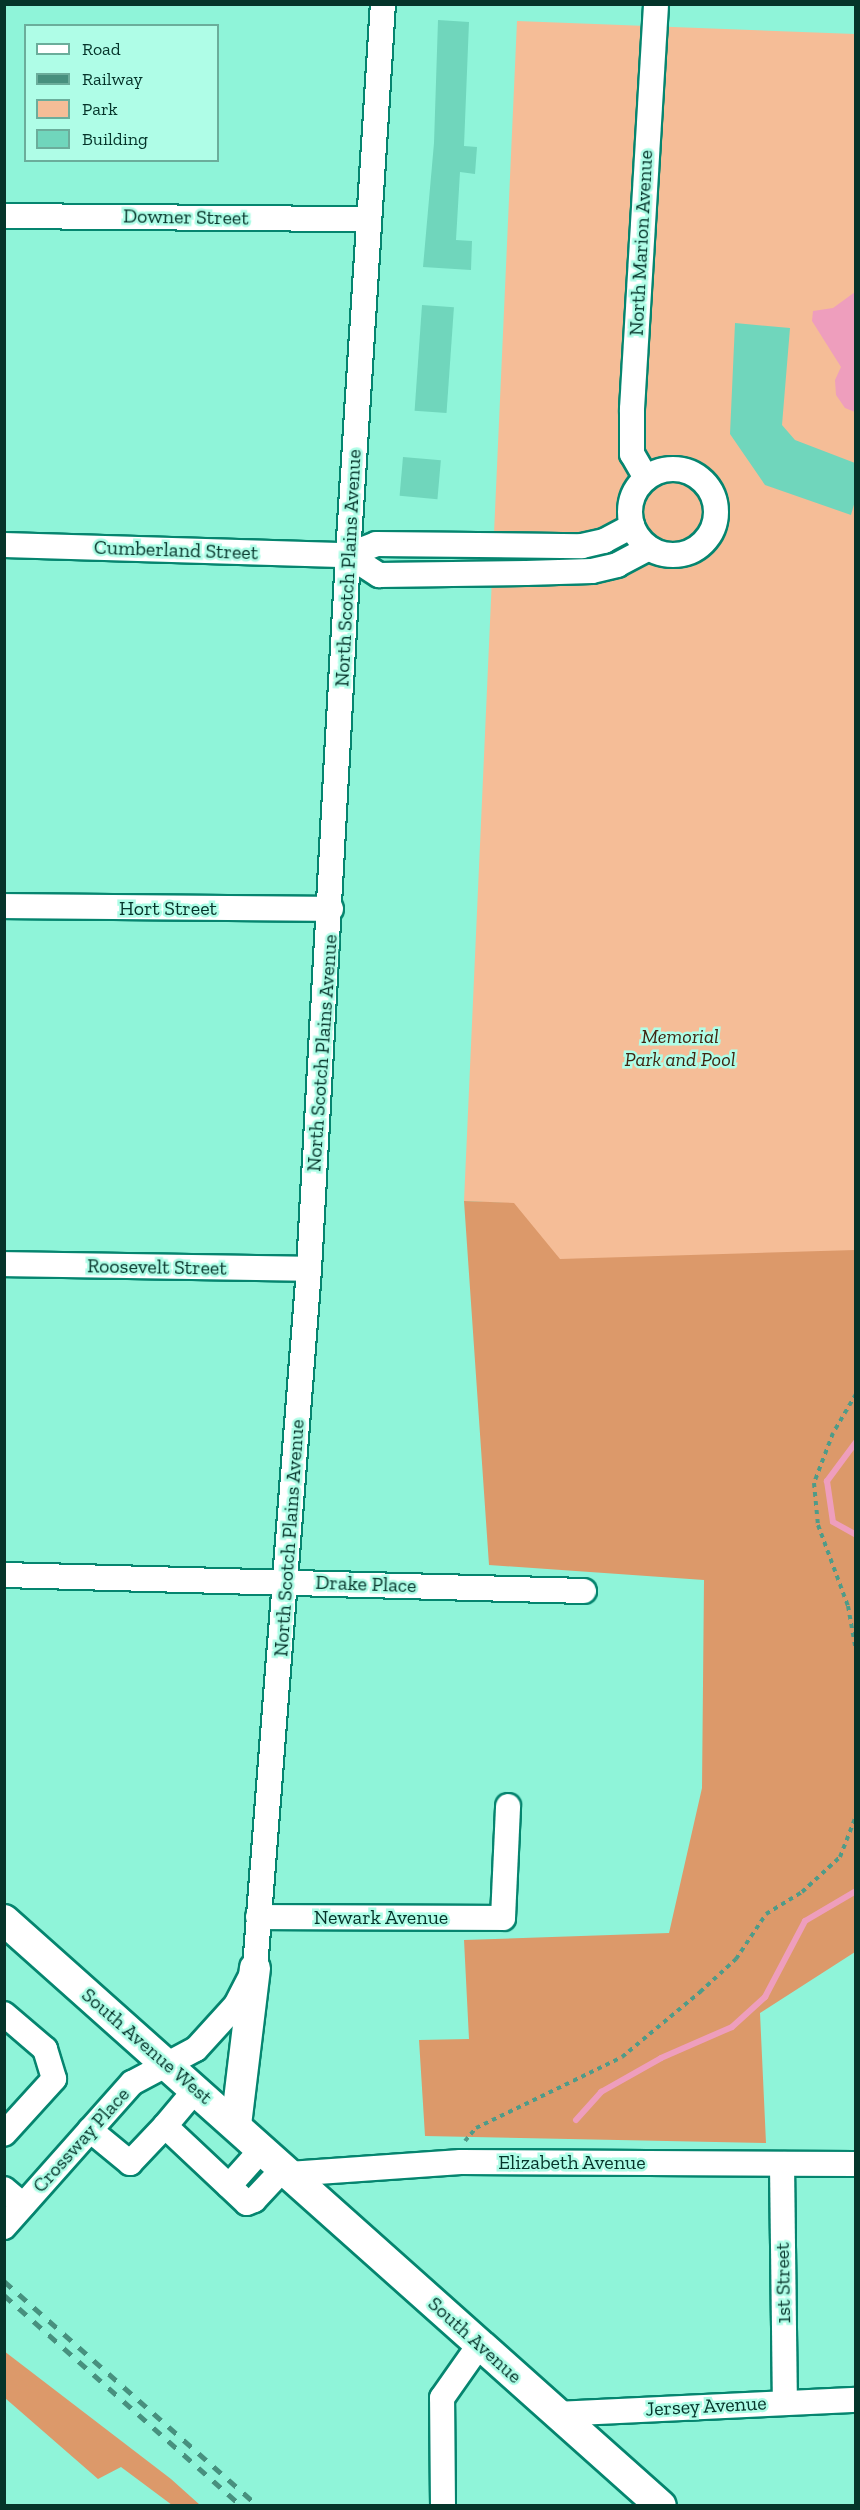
<!DOCTYPE html>
<style>
body{margin:0}
#map{position:relative;width:860px;height:2510px;overflow:hidden;background:#8ff4d9;font-family:"Zilla Slab",serif}
div>[style]{position:absolute}
[style*='--x']{left:calc(var(--x)*1px);top:calc(var(--y)*1px);width:calc(var(--w)*1px);rotate:calc(var(--a)*1deg)}
.green>*{inset:0;background:#f5bd97}
.forest>*{inset:0;background:#dc996a}
.water>*{inset:0;background:#ee9ebd}
.stream>*{height:6px;margin:-3px;padding:0 3px;transform-origin:3px;border-radius:3px;background:#ee9ebd}
.building>*{inset:0;background:#70d6bc;transform-origin:0 0}
.path>*{height:4px;margin-top:-2px;transform-origin:0;background:repeating-linear-gradient(90deg,#4f9b88 0 4.5px,transparent 0 9px)}
.roads{filter:drop-shadow(2px 0 #05856f) drop-shadow(-2px 0 #05856f) drop-shadow(0 2px #05856f) drop-shadow(0 -2px #05856f)}
.minor>*{height:24px;margin:-12px;padding:0 12px;transform-origin:12px;border-radius:12px;background:#fff}
.minor>.ring{margin:-12px;padding:0;box-sizing:content-box;background:none;border:24px solid #fff;border-radius:50%}
.major>*{height:30px;margin:-15px;padding:0 15px;transform-origin:15px;border-radius:15px;background:#fff}
.rail>*{height:4.5px;margin-top:-2.25px;transform-origin:0;background:repeating-linear-gradient(90deg,#47907e 0 10px,transparent 0 20px)}
span{translate:-50% -50%;white-space:nowrap;text-align:center;line-height:1.15;-webkit-text-stroke:5px #affde7;paint-order:stroke}
.street-label{font-size:20px;color:#05342a}
.park-label{font-size:20px;color:#402410;font-style:italic}
.frame{position:absolute;inset:0;border:6px solid #05342a;pointer-events:none}
.legend{position:absolute;left:24px;top:24px;width:195px;height:138px;box-sizing:border-box;background:#affde7;border:2px solid #6bad9b;margin:0;padding:8px 10px;list-style:none;font-size:18px;color:#05342a}
.legend li{display:flex;align-items:center;gap:12px;height:30px}
.legend b{width:30px;border:2px solid #6bad9b}
</style>
<div id="map">
<div class="green">
<div style="clip-path:polygon(517px 21px,855px 34px,855px 1864px,720px 1576px,504px 1203px,464px 1201px)"></div>
</div>
<div class="forest">
<div style="clip-path:polygon(464px 1201px,514px 1203px,560px 1259px,855px 1250px,855px 1952px,760px 2013px,766px 2143px,425px 2136px,419px 2040px,469px 2039px,464px 1940px,669px 1933px,702px 1788px,704px 1580px,489px 1565px)"></div>
<div style="clip-path:polygon(4px 2351px,171px 2479px,200px 2505px,172px 2505px,121px 2467px,98px 2479px,5px 2398px)"></div>
</div>
<div class="water">
<div style="clip-path:polygon(855px 292px,855px 412px,845px 408px,836px 395px,835px 380px,841px 367px,812px 321px,813px 311px,833px 308px)"></div>
</div>
<div class="stream">
<div style="--x:856;--y:1442;--w:49;--a:126.6"></div>
<div style="--x:827;--y:1481;--w:41;--a:81.7"></div>
<div style="--x:833;--y:1522;--w:26;--a:29"></div>
<div style="--x:576;--y:2120;--w:38;--a:-48"></div>
<div style="--x:601;--y:2092;--w:69;--a:-29.5"></div>
<div style="--x:661;--y:2058;--w:77;--a:-23.6"></div>
<div style="--x:732;--y:2027;--w:45;--a:-42.3"></div>
<div style="--x:765;--y:1997;--w:86;--a:-62.2"></div>
<div style="--x:805;--y:1921;--w:59;--a:-30.5"></div>
</div>
<div class="building">
<div style="clip-path:polygon(438px 20px,469px 22px,464px 146px,477px 147px,475px 174px,460px 172px,456px 240px,472px 241px,471px 270px,423px 267px,434px 143px)"></div>
<div style="left:422px;top:305px;width:32px;height:106px;rotate:4deg"></div>
<div style="clip-path:polygon(735px 323px,790px 328px,782px 425px,795px 440px,855px 463px,855px 501px,851px 515px,765px 485px,730px 434px)"></div>
<div style="left:403px;top:457px;width:38px;height:39px;rotate:5deg"></div>
</div>
<div class="path">
<div style="--x:856;--y:1394;--w:45;--a:120.5"></div>
<div style="--x:833;--y:1433;--w:53;--a:110.8"></div>
<div style="--x:814;--y:1483;--w:42;--a:84.6"></div>
<div style="--x:818;--y:1525;--w:86;--a:69.7"></div>
<div style="--x:848;--y:1606;--w:46;--a:79.9"></div>
<div style="--x:465;--y:2141;--w:17;--a:-50"></div>
<div style="--x:476;--y:2128;--w:162;--a:-25.9"></div>
<div style="--x:622;--y:2057;--w:102;--a:-39.8"></div>
<div style="--x:700;--y:1992;--w:49;--a:-42.5"></div>
<div style="--x:736;--y:1959;--w:54;--a:-56.3"></div>
<div style="--x:766;--y:1914;--w:42;--a:-31.4"></div>
<div style="--x:802;--y:1892;--w:52;--a:-42.6"></div>
<div style="--x:840;--y:1857;--w:44;--a:-68.7"></div>
</div>
<div class="roads">
<div class="minor">
<div style="--x:4;--y:216;--w:363;--a:0.5"></div>
<div class="ring" style="left:630px;top:469px;width:62px;height:62px"></div>
<div style="--x:646;--y:478;--w:28;--a:-120"></div>
<div style="--x:632;--y:454;--w:45;--a:-90"></div>
<div style="--x:632;--y:409;--w:406;--a:-86.6"></div>
<div style="--x:4;--y:545;--w:344;--a:1.7"></div>
<div style="--x:348;--y:555;--w:30;--a:-21"></div>
<div style="--x:376;--y:544;--w:206;--a:0.6"></div>
<div style="--x:582;--y:546;--w:23;--a:-13"></div>
<div style="--x:604;--y:541;--w:32;--a:-28"></div>
<div style="--x:348;--y:555;--w:37;--a:33"></div>
<div style="--x:379;--y:575;--w:147;--a:-0.8"></div>
<div style="--x:526;--y:573;--w:66;--a:-1.7"></div>
<div style="--x:592;--y:571;--w:26;--a:-13"></div>
<div style="--x:617;--y:565;--w:36;--a:-28"></div>
<div style="--x:4;--y:906;--w:327;--a:0.5"></div>
<div style="--x:4;--y:1264;--w:305;--a:0.9"></div>
<div style="--x:4;--y:1575;--w:580;--a:1.58"></div>
<div style="--x:258;--y:1917;--w:245;--a:0.2"></div>
<div style="--x:503;--y:1918;--w:112;--a:-87.4"></div>
<div style="--x:4;--y:2014;--w:54;--a:40.5"></div>
<div style="--x:45;--y:2049;--w:31;--a:73"></div>
<div style="--x:54;--y:2079;--w:74;--a:132.3"></div>
<div style="--x:165;--y:2126;--w:48;--a:-50"></div>
<div style="--x:90;--y:2130;--w:52;--a:39.5"></div>
<div style="--x:130;--y:2163;--w:51;--a:-46.6"></div>
<div style="--x:165;--y:2126;--w:112;--a:43.2"></div>
<div style="--x:247;--y:2203;--w:8;--a:-23"></div>
<div style="--x:254;--y:2200;--w:42;--a:-46.9"></div>
<div style="--x:782;--y:2164;--w:238;--a:89.3"></div>
<div style="--x:289;--y:2174;--w:172;--a:-4"></div>
<div style="--x:461;--y:2162;--w:395;--a:0.3"></div>
<div style="--x:229;--y:2186;--w:50;--a:-48.3"></div>
<div style="--x:4;--y:2189;--w:25;--a:40"></div>
<div style="--x:4;--y:2227;--w:193;--a:-48.4"></div>
<div style="--x:132;--y:2083;--w:72;--a:-28"></div>
<div style="--x:196;--y:2049;--w:59;--a:-47.7"></div>
<div style="--x:236;--y:2005;--w:42;--a:-62.8"></div>
<div style="--x:255;--y:1968;--w:701;--a:-85.58"></div>
<div style="--x:309;--y:1269;--w:715;--a:-86.87"></div>
<div style="--x:348;--y:555;--w:552;--a:-86.37"></div>
<div style="--x:557;--y:2414;--w:299;--a:-2.7"></div>
<div style="--x:443;--y:2506;--w:108;--a:-90.5"></div>
<div style="--x:442;--y:2398;--w:66;--a:-54.9"></div>
</div>
<div class="major">
<div style="--x:4;--y:1920;--w:880;--a:41.73"></div>
<div style="--x:236;--y:2125;--w:158;--a:-83.1"></div>
</div>
</div>
<div class="rail">
<div style="--x:4;--y:2281;--w:339;--a:41.5"></div>
<div style="--x:4;--y:2295;--w:318;--a:41.6"></div>
</div>
<div class="street-label">
<span style="left:186px;top:217px;rotate:1deg">Downer Street</span>
<span style="left:641px;top:243px;rotate:-87deg">North Marion Avenue</span>
<span style="left:176px;top:550px;rotate:2deg">Cumberland Street</span>
<span style="left:348px;top:568px;rotate:-87deg">North Scotch Plains Avenue</span>
<span style="left:168px;top:908px">Hort Street</span>
<span style="left:322px;top:1053px;rotate:-86deg">North Scotch Plains Avenue</span>
<span style="left:157px;top:1267px;rotate:1deg">Roosevelt Street</span>
<span style="left:289px;top:1538px;rotate:-86deg">North Scotch Plains Avenue</span>
<span style="left:366px;top:1584px;rotate:2deg">Drake Place</span>
<span style="left:381px;top:1917px">Newark Avenue</span>
<span style="left:147px;top:2046px;rotate:41deg">South Avenue West</span>
<span style="left:81px;top:2140px;rotate:-48deg">Crossway Place</span>
<span style="left:572px;top:2162px">Elizabeth Avenue</span>
<span style="left:783px;top:2283px;rotate:-91deg">1st Street</span>
<span style="left:475px;top:2340px;rotate:42deg">South Avenue</span>
<span style="left:706px;top:2406px;rotate:-3deg">Jersey Avenue</span>
</div>
<div class="park-label">
<span style="left:680px;top:1048px">Memorial<br>Park and Pool</span>
</div>
<div class="frame"></div>
<ul class="legend">
<li><b style="height:8px;background:#fff"></b>Road</li>
<li><b style="height:8px;background:#47907e"></b>Railway</li>
<li><b style="height:16px;background:#f5bd97"></b>Park</li>
<li><b style="height:16px;background:#70d6bc"></b>Building</li>
</ul>
</div>
